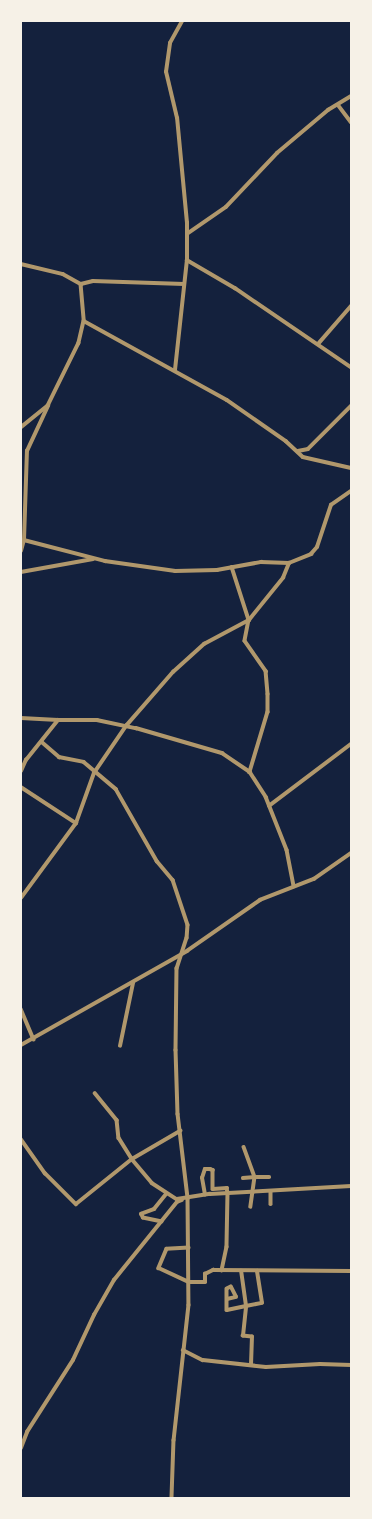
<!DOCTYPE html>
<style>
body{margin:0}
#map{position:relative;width:372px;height:1519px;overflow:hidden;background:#14213d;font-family:Overpass,sans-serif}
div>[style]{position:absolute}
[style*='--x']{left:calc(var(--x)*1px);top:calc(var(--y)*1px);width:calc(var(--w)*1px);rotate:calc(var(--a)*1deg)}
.minor>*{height:3.5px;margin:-1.75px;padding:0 1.75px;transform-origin:1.75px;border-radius:1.75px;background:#b1986c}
span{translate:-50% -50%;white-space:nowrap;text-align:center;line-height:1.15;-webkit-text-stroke:3px #f6f1e7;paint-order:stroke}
.frame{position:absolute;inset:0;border:22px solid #f6f1e7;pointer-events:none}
</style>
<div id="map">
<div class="minor">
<div style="--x:339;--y:106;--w:20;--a:53"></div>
<div style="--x:187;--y:234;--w:47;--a:-34.7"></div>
<div style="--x:226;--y:207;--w:74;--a:-46.6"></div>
<div style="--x:277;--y:153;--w:67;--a:-40.1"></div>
<div style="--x:328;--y:110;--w:27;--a:-31"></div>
<div style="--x:187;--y:260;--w:56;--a:30.3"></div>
<div style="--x:235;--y:288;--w:140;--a:34.3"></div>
<div style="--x:21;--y:264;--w:43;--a:13.4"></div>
<div style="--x:63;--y:274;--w:21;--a:29"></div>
<div style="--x:81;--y:284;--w:37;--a:85"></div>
<div style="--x:84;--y:321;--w:23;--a:103"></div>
<div style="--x:79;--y:343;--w:70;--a:116.2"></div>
<div style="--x:48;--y:406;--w:35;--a:141"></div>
<div style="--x:81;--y:284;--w:12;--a:-14"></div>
<div style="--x:93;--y:281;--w:91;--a:1.9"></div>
<div style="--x:84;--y:321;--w:163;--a:28.9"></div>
<div style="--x:227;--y:400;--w:72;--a:34.8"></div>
<div style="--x:286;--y:441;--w:23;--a:43"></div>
<div style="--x:303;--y:457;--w:49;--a:12.9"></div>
<div style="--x:319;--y:343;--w:49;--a:-49.1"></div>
<div style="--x:175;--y:370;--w:111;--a:-83.8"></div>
<div style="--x:187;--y:260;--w:37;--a:-90"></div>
<div style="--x:187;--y:223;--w:105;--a:-95.4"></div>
<div style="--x:177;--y:118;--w:47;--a:-103.4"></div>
<div style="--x:166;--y:72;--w:29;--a:-82"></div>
<div style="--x:170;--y:43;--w:25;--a:-61"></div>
<div style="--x:298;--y:451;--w:10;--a:-11"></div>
<div style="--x:308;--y:449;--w:61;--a:-45"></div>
<div style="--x:24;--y:540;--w:89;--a:-88.1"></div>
<div style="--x:27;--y:451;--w:50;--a:-65"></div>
<div style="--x:21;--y:551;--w:11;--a:-75"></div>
<div style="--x:24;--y:540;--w:84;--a:14.5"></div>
<div style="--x:105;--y:561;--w:71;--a:8.1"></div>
<div style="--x:175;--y:571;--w:42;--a:-1.4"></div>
<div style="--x:217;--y:570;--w:45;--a:-10.3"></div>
<div style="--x:261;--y:562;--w:28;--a:2"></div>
<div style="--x:289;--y:563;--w:24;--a:-22"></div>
<div style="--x:311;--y:554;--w:9;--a:-49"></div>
<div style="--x:317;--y:547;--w:44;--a:-71.6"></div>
<div style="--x:331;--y:505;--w:24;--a:-35"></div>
<div style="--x:232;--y:567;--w:56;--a:72.2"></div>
<div style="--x:249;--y:620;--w:21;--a:101"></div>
<div style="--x:245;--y:641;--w:37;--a:55"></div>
<div style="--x:266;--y:671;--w:23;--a:85"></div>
<div style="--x:268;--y:694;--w:18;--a:90"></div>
<div style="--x:268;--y:712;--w:63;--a:106.7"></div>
<div style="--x:21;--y:572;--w:73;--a:-10.2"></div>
<div style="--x:21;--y:718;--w:37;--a:3"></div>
<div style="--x:42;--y:742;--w:23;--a:41"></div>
<div style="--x:59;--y:757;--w:25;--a:11"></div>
<div style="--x:84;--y:762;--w:42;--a:40.2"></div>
<div style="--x:116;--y:789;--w:83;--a:60.3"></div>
<div style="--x:157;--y:861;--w:25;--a:50"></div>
<div style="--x:173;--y:880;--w:47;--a:71.6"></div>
<div style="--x:188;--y:925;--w:13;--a:94"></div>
<div style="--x:187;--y:938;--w:32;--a:108"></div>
<div style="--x:177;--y:968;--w:82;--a:90.7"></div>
<div style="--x:176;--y:1050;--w:64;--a:88.2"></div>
<div style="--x:178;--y:1114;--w:85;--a:83.2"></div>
<div style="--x:188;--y:1198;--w:107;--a:89.5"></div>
<div style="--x:189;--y:1305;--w:136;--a:96.3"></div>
<div style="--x:174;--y:1440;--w:58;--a:92"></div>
<div style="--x:21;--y:771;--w:12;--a:-66"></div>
<div style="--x:26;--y:760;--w:51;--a:-51.3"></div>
<div style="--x:58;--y:720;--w:39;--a:0"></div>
<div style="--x:97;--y:720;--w:40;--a:12"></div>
<div style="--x:136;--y:728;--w:90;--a:16.2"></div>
<div style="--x:222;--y:753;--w:34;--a:34"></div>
<div style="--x:250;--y:772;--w:30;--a:57"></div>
<div style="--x:266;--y:797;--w:57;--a:68.4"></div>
<div style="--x:287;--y:850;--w:37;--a:79"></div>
<div style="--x:21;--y:787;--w:66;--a:33.2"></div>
<div style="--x:269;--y:806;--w:103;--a:-37.1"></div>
<div style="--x:21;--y:898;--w:93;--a:-53.7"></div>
<div style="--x:76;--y:823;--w:53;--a:-70.2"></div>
<div style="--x:94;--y:773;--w:57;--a:-55.8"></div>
<div style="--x:126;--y:726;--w:72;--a:-49"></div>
<div style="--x:173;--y:672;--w:42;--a:-42.1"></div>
<div style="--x:204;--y:644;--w:51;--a:-28.1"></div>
<div style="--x:249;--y:620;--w:54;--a:-51"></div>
<div style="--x:283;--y:578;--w:16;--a:-68"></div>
<div style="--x:21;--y:1009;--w:33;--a:67"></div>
<div style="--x:21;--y:1045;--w:191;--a:-29.5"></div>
<div style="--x:187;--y:951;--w:89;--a:-34.9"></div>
<div style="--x:260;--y:900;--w:58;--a:-21.3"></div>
<div style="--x:314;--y:879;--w:45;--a:-35.1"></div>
<div style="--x:120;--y:1046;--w:64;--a:-78.3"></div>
<div style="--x:95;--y:1093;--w:35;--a:51"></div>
<div style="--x:117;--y:1120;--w:18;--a:84"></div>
<div style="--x:119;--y:1138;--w:25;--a:58"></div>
<div style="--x:132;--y:1159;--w:31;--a:50"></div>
<div style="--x:152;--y:1183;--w:30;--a:33"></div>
<div style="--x:177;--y:1199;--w:33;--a:-9"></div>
<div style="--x:210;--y:1194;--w:141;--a:-3.2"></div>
<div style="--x:21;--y:1139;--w:42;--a:54.8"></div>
<div style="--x:45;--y:1173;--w:44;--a:45"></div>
<div style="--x:76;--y:1204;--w:72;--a:-38.8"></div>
<div style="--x:132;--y:1159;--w:56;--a:-30.3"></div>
<div style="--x:244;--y:1147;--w:32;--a:70"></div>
<div style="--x:255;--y:1177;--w:14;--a:0"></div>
<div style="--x:243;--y:1178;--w:12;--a:-5"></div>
<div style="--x:255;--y:1177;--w:30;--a:98"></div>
<div style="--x:271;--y:1192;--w:12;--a:90"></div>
<div style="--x:205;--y:1195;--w:17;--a:-100"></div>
<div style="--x:202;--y:1178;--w:9;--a:-72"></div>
<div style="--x:205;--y:1169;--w:5;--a:0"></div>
<div style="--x:210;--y:1169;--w:3;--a:18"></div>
<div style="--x:213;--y:1170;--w:19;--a:90"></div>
<div style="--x:213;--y:1189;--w:14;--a:-4"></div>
<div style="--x:227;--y:1188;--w:5;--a:79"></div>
<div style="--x:228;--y:1193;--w:54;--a:91.1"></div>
<div style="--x:227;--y:1247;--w:24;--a:102"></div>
<div style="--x:162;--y:1222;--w:19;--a:-168"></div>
<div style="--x:143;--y:1218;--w:4;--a:-117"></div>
<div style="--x:141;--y:1214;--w:14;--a:-21"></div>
<div style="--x:154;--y:1209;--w:19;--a:-51"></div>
<div style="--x:189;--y:1248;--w:22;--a:177"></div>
<div style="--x:167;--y:1249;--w:21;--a:113"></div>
<div style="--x:159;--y:1268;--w:33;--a:25"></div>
<div style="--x:189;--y:1282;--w:16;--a:0"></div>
<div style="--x:205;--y:1282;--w:8;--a:-90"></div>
<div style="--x:205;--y:1274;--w:9;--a:-27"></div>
<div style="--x:213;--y:1270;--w:138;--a:0.4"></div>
<div style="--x:227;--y:1299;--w:9;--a:-13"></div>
<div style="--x:236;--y:1297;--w:11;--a:-117"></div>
<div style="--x:231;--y:1287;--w:4;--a:153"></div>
<div style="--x:227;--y:1289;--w:21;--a:90"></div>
<div style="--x:227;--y:1310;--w:19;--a:-12"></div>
<div style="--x:246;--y:1306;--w:35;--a:-98"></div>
<div style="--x:183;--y:1350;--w:22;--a:27"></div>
<div style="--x:203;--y:1360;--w:63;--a:6.3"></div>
<div style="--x:266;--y:1367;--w:54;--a:-3.2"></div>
<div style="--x:320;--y:1364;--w:31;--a:2"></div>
<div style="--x:251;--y:1365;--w:28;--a:-88"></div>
<div style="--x:252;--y:1337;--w:9;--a:-174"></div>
<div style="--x:243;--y:1336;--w:30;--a:-84"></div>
<div style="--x:246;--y:1306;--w:16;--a:-11"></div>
<div style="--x:262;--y:1303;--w:32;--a:-99"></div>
<div style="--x:21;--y:1448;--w:17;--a:-69"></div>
<div style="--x:27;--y:1432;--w:85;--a:-57.4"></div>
<div style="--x:73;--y:1360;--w:50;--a:-65"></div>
<div style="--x:94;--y:1315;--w:40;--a:-60.3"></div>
<div style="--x:114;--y:1280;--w:100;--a:-51.1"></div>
<div style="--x:177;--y:1202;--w:5;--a:-22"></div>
</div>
<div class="frame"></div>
</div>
